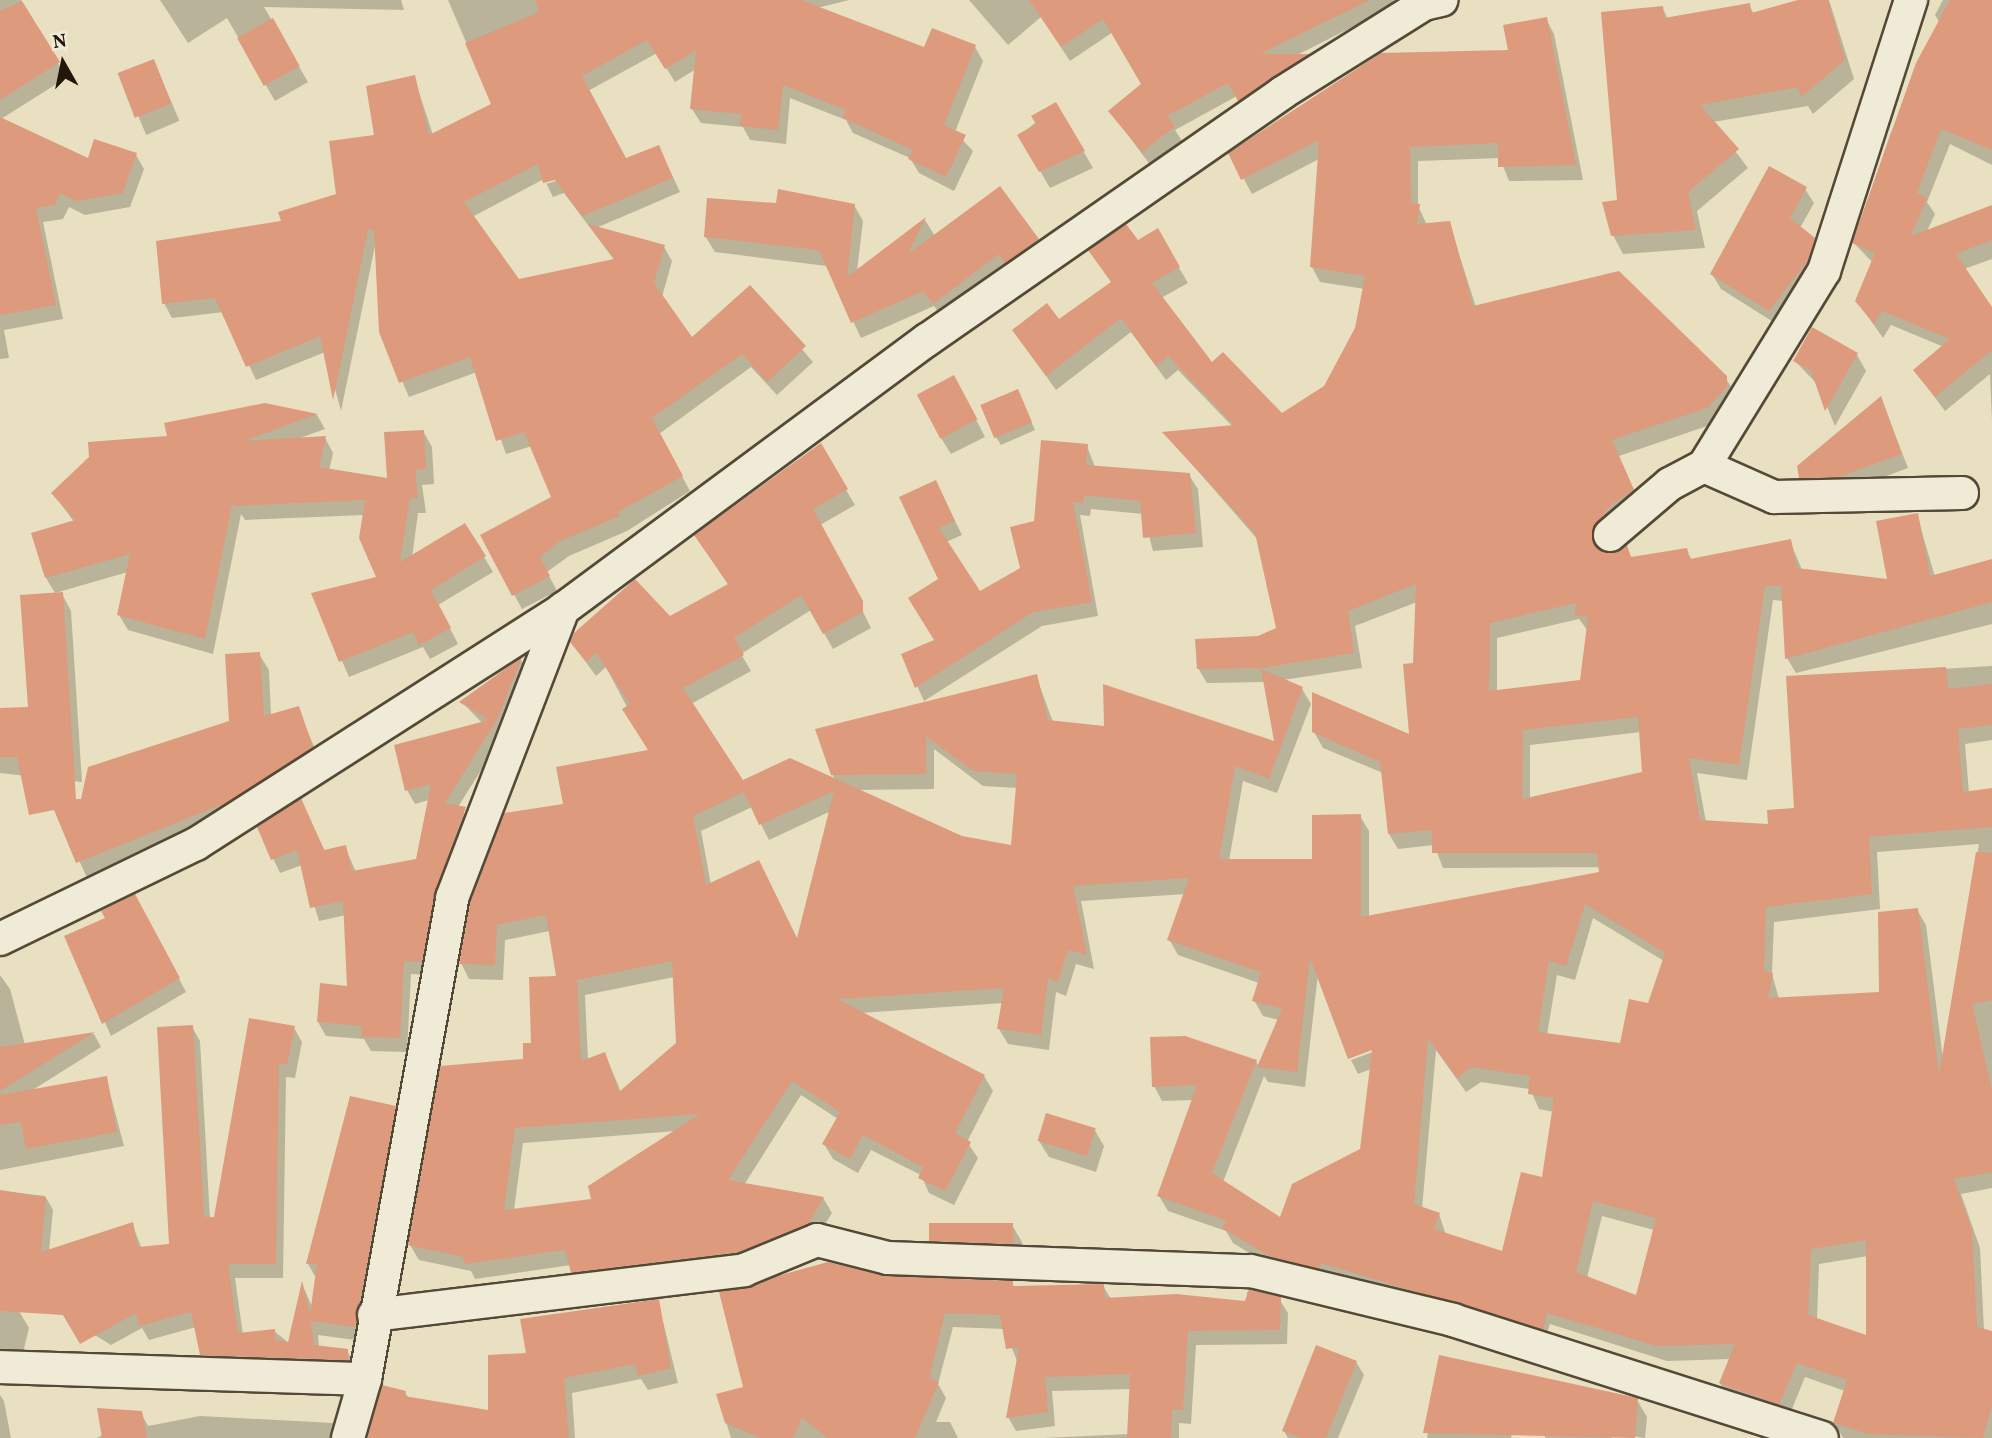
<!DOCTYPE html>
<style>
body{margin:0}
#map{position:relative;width:1992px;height:1438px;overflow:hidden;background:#e8e0c0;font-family:Vollkorn,serif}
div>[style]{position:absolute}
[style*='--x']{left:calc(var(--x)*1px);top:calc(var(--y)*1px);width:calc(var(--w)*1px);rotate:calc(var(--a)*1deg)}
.shadow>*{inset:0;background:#0003;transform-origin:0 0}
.building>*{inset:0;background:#dd9a7c;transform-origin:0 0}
.roads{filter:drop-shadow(2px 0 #544937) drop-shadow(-2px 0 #544937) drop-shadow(0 2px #544937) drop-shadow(0 -2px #544937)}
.street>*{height:32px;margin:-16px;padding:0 16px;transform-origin:16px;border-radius:16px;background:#f0ebd6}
span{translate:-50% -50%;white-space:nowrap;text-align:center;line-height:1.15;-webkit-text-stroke:6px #f0ebd6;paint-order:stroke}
.north{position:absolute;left:28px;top:28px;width:70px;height:70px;-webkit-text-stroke:5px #f0ebd6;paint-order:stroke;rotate:351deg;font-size:19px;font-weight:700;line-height:28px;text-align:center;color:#231709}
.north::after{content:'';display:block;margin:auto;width:24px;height:32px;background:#231709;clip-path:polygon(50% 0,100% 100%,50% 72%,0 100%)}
</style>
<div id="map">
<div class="shadow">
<div style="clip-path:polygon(0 0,21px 0,23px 3px,0 12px)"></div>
<div style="clip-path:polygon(160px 0,401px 0,404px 10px,264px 7px,308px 82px,275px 101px,227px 18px,188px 43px)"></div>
<div style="clip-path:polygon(evenodd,448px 0,849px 0,817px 8px,925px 50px,975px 47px,983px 61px,955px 132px,973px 151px,954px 191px,919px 173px,910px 158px,853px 133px,846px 120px,790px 98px,786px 144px,750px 140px,743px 127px,701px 123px,692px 109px,696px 69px,675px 82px,657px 53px,588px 91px,626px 160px,659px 147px,680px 192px,596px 228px,664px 247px,672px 261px,662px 297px,692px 339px,750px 288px,813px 362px,777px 395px,751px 367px,659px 434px,690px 491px,627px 531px,569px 556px,547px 572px,557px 591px,522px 609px,482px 536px,553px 497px,532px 446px,506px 454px,477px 372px,409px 397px,381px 332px,375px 246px,341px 411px,325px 352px,256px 380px,224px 312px,172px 318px,164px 303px,284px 223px,338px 195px,414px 77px,433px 135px,493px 105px,448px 0,544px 179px,553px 197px,564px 193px,615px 261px,518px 281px,472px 217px,544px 179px,448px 0,563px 179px,546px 184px,546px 180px,563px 179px)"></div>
<div style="clip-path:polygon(969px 0,1393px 0,1396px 5px,1295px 56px,1309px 55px,1317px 69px,1247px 115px,1237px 96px,1175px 130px,1182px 141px,1151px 166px,1110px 111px,1143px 84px,1113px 32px,1070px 61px,1041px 17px,1008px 45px)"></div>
<div style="clip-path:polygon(1805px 0,1829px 0,1854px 79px,1813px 114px,1808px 106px,1713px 122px,1748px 168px,1697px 211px,1705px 248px,1623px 254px,1613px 235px,1662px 7px,1668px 19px,1749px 5px,1754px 14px)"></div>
<div style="clip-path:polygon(1943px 0,1992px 0,1992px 165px,1950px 144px,1927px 202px,1935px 214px,1927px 231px,1992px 206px,1992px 259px,1964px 269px,1992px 310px,1992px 422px,1990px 374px,1945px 411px,1915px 371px,1944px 347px,1891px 325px,1883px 338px,1857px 301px,1873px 263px,1854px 243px,1890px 135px,1940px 23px,1935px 15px)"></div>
<div style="clip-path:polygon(evenodd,1546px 19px,1554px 34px,1583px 180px,1509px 181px,1500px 158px,1418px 161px,1418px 206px,1427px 225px,1449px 223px,1476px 307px,1725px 377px,1735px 393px,1716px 423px,1619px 456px,1641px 506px,1601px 544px,1602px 551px,1613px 555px,1626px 547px,1632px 559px,1686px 550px,1692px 560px,1790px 541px,1802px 570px,1890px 581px,1917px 515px,1935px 577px,1992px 561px,1992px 624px,1796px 673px,1787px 658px,1783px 601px,1773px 600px,1747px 780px,1697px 773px,1706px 822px,1770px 826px,1796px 810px,1788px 678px,1992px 666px,1992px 740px,1965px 744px,1969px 793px,1992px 790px,1992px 1188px,1961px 1194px,1980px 1248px,1984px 1330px,1992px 1333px,1992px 1438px,1843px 1438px,1835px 1423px,1845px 1391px,1805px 1377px,1788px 1419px,1729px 1399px,1720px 1383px,1730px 1359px,1667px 1361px,1550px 1324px,1544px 1342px,1279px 1271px,1233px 1243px,1226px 1231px,1168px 1211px,1159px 1196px,1193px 1100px,1162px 1101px,1154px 1086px,1256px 1061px,1259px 1067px,1279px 1020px,1263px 1016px,1254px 1000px,1259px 983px,1178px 955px,1169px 939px,1185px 894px,1081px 901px,1094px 969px,1076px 964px,1066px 996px,1056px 992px,1049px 1050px,1008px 1044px,999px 1029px,1003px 1003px,860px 1013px,984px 1076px,993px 1091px,967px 1142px,978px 1158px,954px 1205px,929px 1193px,921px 1175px,871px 1150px,858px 1173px,833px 1159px,824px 1144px,838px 1119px,801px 1095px,744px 1185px,823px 1198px,832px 1213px,816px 1239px,748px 1267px,581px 1287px,571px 1265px,475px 1279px,471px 1271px,419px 1260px,410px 1245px,533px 1045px,558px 977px,550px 931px,505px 940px,503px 980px,469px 979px,461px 963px,565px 805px,650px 751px,606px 667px,596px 676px,572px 643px,670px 618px,729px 586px,696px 536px,820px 446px,855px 505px,820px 525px,871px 628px,833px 649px,811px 610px,741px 654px,751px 671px,691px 704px,742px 782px,836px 781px,832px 774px,1036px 676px,1053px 722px,1276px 744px,1265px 682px,1207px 683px,1198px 668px,1278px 629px,1258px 540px,1165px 433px,1232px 426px,1178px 370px,1166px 380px,1131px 332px,1056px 390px,1014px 331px,1058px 321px,1112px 284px,1138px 242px,1157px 231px,1188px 283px,1161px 298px,1212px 365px,1282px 416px,1325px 388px,1357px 329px,1365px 289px,1320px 282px,1312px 267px,1319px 159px,1252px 194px,1230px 154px,1510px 52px,1546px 19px,1417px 602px,1411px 737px,1314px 732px,1323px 748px,1383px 773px,1389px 834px,1398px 849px,1434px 845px,1443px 868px,1600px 867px,1601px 873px,1369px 917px,1369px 831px,1360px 816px,1314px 861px,1229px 861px,1243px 781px,1277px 793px,1311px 704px,1302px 689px,1283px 680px,1362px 668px,1355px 626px,1417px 602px,1546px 19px,1579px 619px,1588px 631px,1582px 682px,1497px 692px,1497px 638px,1579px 619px,1546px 19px,1641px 732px,1644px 774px,1530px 799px,1530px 745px,1641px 732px,1546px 19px,934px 749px,983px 786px,1018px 788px,1012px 847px,961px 838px,855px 790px,934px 789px,934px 749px,1546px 19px,752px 807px,769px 840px,831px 811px,798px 941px,711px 885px,701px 831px,752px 807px,1546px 19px,1979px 844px,1943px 1059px,1926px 925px,1917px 910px,1880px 993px,1779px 999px,1772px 974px,1774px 922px,1880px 909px,1877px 852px,1979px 844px,1546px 19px,1593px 918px,1664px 961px,1649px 1005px,1621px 1045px,1547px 1035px,1557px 975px,1575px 980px,1593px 918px,1546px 19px,1318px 974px,1381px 1049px,1351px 1060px,1358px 1074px,1371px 1069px,1361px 1151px,1281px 1219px,1223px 1182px,1264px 1076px,1268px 1082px,1305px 1087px,1318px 974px,1546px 19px,674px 977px,677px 1044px,621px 1092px,605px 1054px,588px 1060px,585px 995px,674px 977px,1546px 19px,1436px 1050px,1466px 1092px,1481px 1082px,1530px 1089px,1539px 1109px,1554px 1112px,1544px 1180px,1504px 1253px,1446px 1235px,1439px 1214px,1422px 1209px,1436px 1050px,1546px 19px,676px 1131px,593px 1201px,514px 1210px,523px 1143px,676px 1131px,1546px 19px,1602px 1216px,1654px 1230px,1637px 1297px,1587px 1278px,1602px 1216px,1546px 19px,1868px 1256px,1868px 1338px,1817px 1320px,1819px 1264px,1868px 1256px)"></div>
<div style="clip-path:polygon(0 22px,58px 63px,66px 78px,1px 119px,89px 160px,136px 155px,144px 169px,130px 207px,85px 215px,69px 207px,63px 219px,43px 222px,63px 319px,4px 330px,9px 358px,0 359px)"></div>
<div style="left:154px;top:61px;width:65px;height:36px;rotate:67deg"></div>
<div style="clip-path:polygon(1056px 104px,1093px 168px,1050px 188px,1020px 136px)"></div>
<div style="clip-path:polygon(999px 189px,1047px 256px,943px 318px,934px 306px,861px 338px,827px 266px,715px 252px,705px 236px,777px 205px,854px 205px,863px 221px,857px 271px,925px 220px,935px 236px)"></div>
<div style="clip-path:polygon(1805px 189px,1814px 203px,1800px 228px,1823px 254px,1778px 325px,1721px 289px,1712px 274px)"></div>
<div style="clip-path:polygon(1857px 355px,1866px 371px,1835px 426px,1818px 385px,1795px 361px)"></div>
<div style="clip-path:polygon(963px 394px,985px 437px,951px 454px,941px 438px)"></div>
<div style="clip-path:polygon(1021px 399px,1035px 430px,1001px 445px,996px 437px)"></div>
<div style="clip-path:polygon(1881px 399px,1908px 468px,1846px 491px,1809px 491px,1801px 477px)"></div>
<div style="clip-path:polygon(262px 405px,317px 415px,325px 429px,300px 438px,325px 438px,333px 453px,329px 471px,389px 481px,423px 431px,432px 447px,434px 484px,422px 485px,426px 513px,418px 513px,412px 558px,484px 557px,493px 572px,438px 605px,458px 644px,430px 659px,423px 647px,349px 677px,313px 594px,378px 578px,364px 515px,245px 520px,241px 514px,213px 654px,128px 630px,119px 615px,128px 572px,55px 593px,46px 578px,74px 522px,53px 493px,169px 438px)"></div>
<div style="clip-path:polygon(1087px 446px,1095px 467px,1189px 475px,1198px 489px,1203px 547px,1153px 551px,1143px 514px,1091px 509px,1090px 516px,1080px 515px,1098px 616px,1042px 626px,924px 701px,903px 655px,936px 641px,940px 579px,901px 498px,943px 497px,962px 535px,946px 542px,980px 594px,1022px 569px,1035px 522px)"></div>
<div style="clip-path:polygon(62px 594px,71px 611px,82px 782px,0 773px,0 709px,30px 709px)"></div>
<div style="clip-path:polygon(259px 654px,269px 670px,271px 716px,298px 709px,321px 763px,239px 816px,87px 878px,54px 804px,151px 791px,231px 723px)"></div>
<div style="clip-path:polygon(521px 660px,528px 673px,505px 732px,458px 807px,472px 822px,429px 975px,411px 974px,407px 1052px,371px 1051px,364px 1039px,326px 1036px,318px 1022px,349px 987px,346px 915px,319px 921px,302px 865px,280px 873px,259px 828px,301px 801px,325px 851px,345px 847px,356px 872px,418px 861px,429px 800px,415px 804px,407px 790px,483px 724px,462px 702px)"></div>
<div style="clip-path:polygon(142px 909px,186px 992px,111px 1036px,67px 937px)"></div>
<div style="clip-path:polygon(0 975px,10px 989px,25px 1045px,94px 1034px,101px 1047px,31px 1091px,106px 1078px,124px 1146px,0 1170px)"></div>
<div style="clip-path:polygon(251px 1020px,294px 1028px,302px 1042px,295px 1078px,286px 1077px,283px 1278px,235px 1278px,243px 1335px,274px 1331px,290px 1344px,303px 1286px,312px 1307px,316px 1278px,308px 1264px,395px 1107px,403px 1121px,363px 1341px,318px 1335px,319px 1347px,347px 1351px,355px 1365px,210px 1369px,196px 1327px,149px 1340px,142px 1328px,111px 1345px,0 1277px,0 1191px,45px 1196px,53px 1210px,49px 1251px,132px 1224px,142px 1249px,171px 1245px,192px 1027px,200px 1041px,210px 1219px,216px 1219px)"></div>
<div style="clip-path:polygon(1094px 1129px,1104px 1146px,1096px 1172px,1049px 1157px,1039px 1141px)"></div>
<div style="clip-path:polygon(1012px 1225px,1022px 1242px,1022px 1260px,940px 1257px,931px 1241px)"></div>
<div style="clip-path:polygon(887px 1278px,1012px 1283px,1015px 1288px,1103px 1286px,1111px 1299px,1247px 1303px,1247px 1292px,1279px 1299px,1288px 1313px,1287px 1344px,1196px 1345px,1191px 1424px,1179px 1423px,1179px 1438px,1044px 1438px,1129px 1434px,1131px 1389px,1052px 1391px,1055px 1426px,1016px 1431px,1008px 1417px,1018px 1363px,1004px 1329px,953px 1327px,938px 1384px,946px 1398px,936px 1422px,950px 1422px,958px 1438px,731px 1438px,718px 1396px,745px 1388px)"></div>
<div style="clip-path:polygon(658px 1301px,678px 1383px,648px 1390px,641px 1379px,572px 1393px,575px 1438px,369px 1438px,405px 1392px,409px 1399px,490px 1412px,528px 1355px)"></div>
<div style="clip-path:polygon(0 1305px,19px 1311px,29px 1328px,20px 1365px,0 1361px)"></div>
<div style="clip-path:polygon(1440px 1357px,1523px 1386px,1511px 1438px,1427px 1438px)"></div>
<div style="clip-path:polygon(1356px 1362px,1364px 1375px,1338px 1438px,1288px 1438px,1284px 1431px)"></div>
<div style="clip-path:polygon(1547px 1381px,1637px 1400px,1647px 1417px,1645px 1438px,1610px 1433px,1612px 1438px,1545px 1438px)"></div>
<div style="clip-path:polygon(0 1395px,4px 1401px,11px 1438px,0 1438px)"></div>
<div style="clip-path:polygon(141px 1413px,148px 1426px,200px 1416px,333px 1423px,341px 1438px,97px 1438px)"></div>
</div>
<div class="building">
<div style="clip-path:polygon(535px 0,801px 0,924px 47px,932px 28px,976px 45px,944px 125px,966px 135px,946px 177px,908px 159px,913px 150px,843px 118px,846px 110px,783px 85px,778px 130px,740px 126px,741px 114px,690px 109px,696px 50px,665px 69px,647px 40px,582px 76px,626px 158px,659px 145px,673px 178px,582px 216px,555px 180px,543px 183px,538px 164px,464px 202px,519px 279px,614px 259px,588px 224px,665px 245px,654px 283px,692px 337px,750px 285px,806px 346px,767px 382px,742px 354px,652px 418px,683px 476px,618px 512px,620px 516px,560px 541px,540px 557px,550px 576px,512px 596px,480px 535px,551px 497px,524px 432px,496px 441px,470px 357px,399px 383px,379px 332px,374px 230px,368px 230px,333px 400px,320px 336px,246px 367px,215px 298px,162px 304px,156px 241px,281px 221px,278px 212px,336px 194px,329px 141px,374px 135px,366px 86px,415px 75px,429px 135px,491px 104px,465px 43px,539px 12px)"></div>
<div style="clip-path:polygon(1029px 0,1370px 0,1260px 54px,1310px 54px,1238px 101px,1228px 83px,1167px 116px,1175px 126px,1142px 152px,1108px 111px,1141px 84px,1103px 19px,1061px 47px)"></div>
<div style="clip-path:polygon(1798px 0,1828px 0,1845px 60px,1801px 97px,1798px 87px,1700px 105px,1739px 149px,1688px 192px,1696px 230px,1611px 236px,1602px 202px,1617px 200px,1601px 12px,1663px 6px,1664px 18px,1750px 3px,1751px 13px)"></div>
<div style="clip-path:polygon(1950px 0,1992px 0,1992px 150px,1941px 129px,1917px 193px,1927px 198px,1911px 236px,1992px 205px,1992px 240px,1956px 254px,1992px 307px,1992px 350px,1935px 397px,1913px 370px,1950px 339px,1882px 311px,1874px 324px,1855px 301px,1875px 253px,1852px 243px,1916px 63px)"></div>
<div style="clip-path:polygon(22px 1px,60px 62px,0 100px,0 11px)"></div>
<div style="clip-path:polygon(evenodd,1547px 17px,1576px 165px,1498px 167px,1498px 143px,1410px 147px,1411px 203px,1420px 204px,1417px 224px,1450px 221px,1473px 306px,1619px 271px,1727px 376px,1727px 387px,1707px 408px,1612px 440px,1634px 490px,1611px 505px,1593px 528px,1596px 546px,1613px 553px,1627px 545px,1631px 557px,1687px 548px,1690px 559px,1791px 539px,1797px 568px,1887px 579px,1876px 521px,1918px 513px,1930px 576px,1992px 559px,1992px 602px,1785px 659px,1781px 586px,1765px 586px,1739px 765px,1689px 758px,1700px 820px,1768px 824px,1767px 810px,1794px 808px,1786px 676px,1946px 667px,1948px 689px,1992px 684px,1992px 725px,1958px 729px,1963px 792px,1992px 788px,1992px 827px,1869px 837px,1872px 894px,1766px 907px,1764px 971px,1773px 973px,1768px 998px,1879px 992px,1878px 912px,1918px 908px,1939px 1075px,1976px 852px,1992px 853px,1992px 1000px,1972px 1004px,1992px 1090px,1992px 1172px,1954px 1179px,1972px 1231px,1977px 1327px,1992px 1331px,1992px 1405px,1983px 1438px,1868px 1434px,1833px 1423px,1847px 1380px,1797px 1363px,1779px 1405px,1719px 1383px,1735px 1344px,1657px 1346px,1547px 1313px,1543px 1330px,1321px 1263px,1319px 1269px,1269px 1256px,1222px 1228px,1227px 1221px,1157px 1196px,1197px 1085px,1152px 1087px,1150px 1037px,1185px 1036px,1257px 1060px,1212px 1173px,1280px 1217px,1292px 1184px,1360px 1149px,1372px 1050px,1348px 1059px,1310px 958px,1297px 1072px,1257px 1067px,1282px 1009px,1252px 1001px,1261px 972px,1167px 940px,1189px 878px,1073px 886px,1087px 955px,1068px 950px,1058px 982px,1048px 978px,1041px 1035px,997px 1029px,1004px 988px,837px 999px,985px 1075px,955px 1133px,971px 1142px,945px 1191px,918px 1178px,923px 1167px,863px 1135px,850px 1159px,822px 1144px,840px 1112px,792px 1081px,728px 1180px,824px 1197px,808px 1224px,739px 1252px,571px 1273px,565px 1250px,465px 1264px,463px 1257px,408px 1245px,440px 1066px,523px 1059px,523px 1043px,531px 1043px,529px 977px,556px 976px,546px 915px,497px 925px,495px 965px,459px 964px,470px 903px,504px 813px,563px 804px,556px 767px,648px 750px,622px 709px,630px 704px,596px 653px,586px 662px,570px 642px,574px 633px,635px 579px,670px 616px,728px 584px,694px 535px,821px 443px,848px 489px,813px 509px,863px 601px,863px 612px,823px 634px,801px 595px,734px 638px,744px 655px,683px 688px,743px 780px,790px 758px,962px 836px,1011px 845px,1017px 774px,973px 771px,926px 736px,926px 774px,831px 775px,815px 729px,1037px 674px,1048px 720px,1104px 726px,1103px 684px,1274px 741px,1261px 669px,1303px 687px,1269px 779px,1235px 766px,1219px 859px,1312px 859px,1312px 815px,1361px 814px,1361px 917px,1599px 872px,1597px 853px,1432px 853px,1432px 830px,1388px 834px,1380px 762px,1312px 732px,1312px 692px,1409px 734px,1403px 664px,1413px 663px,1416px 584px,1348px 611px,1354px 653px,1261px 668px,1197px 669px,1195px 639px,1258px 636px,1276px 628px,1255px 533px,1162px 432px,1234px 425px,1168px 356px,1156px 366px,1121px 318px,1046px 376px,1012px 330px,1047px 303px,1059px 319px,1111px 282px,1088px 250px,1126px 224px,1138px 240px,1158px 228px,1180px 267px,1152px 283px,1212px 362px,1223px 352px,1282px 413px,1324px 386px,1355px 328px,1365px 276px,1310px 267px,1319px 140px,1241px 180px,1228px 153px,1381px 53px,1508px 50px,1503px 25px,1547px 17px,1576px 603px,1575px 615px,1588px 617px,1580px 680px,1489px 691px,1490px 623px,1576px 603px,1547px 17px,1638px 717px,1642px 772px,1522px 799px,1523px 730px,1638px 717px,1547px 17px,834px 791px,797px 938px,759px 860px,706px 885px,693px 816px,744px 792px,759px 825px,834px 791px,1547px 17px,1585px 904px,1665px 953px,1648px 1003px,1629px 999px,1620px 1043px,1538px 1032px,1549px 961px,1566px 966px,1585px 904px,1547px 17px,672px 961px,676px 1043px,619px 1092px,605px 1052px,581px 1061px,577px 980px,672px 961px,1547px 17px,1428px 1038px,1457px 1078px,1472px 1067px,1530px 1076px,1528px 1094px,1554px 1098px,1542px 1177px,1521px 1172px,1502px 1251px,1434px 1229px,1440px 1213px,1414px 1204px,1428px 1038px,1547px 17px,700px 1114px,588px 1186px,591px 1199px,504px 1210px,515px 1128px,700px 1114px,1547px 17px,1593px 1201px,1656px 1218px,1636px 1295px,1576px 1272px,1593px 1201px,1547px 17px,1866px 1240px,1866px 1335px,1808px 1315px,1811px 1249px,1866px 1240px)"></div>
<div style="left:273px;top:18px;width:55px;height:41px;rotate:61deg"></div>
<div style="left:154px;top:59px;width:48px;height:39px;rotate:69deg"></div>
<div style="clip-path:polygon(1056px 102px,1085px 151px,1039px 172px,1017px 135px,1036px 124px,1031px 116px)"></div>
<div style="clip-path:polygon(0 117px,88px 158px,94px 139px,137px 153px,123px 193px,76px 201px,60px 193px,55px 205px,36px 208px,56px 305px,0 315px)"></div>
<div style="clip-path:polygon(1769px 166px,1807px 187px,1790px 218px,1815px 238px,1808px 260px,1769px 311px,1710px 274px)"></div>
<div style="clip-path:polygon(1000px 186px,1039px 239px,1005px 263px,999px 254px,933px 304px,923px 291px,851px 323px,819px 250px,704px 237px,707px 198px,776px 203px,778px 189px,855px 204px,847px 277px,926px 217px,908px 254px)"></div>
<div style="clip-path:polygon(1812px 327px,1858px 353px,1825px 411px,1811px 371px,1793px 361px)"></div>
<div style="left:954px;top:375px;width:50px;height:42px;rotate:62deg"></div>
<div style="left:1018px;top:389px;width:36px;height:41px;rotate:67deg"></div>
<div style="clip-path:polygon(1881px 396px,1902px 454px,1838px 477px,1799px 478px,1797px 466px)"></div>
<div style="clip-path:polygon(265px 403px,318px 414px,243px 441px,326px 436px,319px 467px,387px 478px,384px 432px,424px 430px,426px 469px,415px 470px,418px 498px,410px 498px,400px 562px,465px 523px,486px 556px,431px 590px,451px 628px,419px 645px,413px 632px,339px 662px,311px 593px,376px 577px,359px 538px,365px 500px,234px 506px,233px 500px,205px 639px,117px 615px,130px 554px,45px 578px,31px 533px,75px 520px,51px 493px,89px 457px,88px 442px,167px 436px,164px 423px)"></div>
<div style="clip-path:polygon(1041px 440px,1088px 444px,1086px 465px,1190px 473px,1196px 533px,1143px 538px,1140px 501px,1084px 495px,1083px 503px,1073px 502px,1092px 602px,1033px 612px,915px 688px,901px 654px,934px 640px,908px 598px,938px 579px,899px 497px,936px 480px,955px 521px,939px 528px,980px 591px,1020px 568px,1010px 527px,1034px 521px)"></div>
<div style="clip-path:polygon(63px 592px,76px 799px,81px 799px,88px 767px,229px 721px,225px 654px,260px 652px,264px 716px,299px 706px,313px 747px,230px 801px,76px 863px,54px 810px,29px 815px,17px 757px,0 757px,0 708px,28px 707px,20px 595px)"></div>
<div style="clip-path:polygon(522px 657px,498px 718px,445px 803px,466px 807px,435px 892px,422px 962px,404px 961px,400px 1038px,361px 1037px,362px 1026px,317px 1022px,320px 983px,347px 986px,343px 901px,310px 908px,297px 850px,271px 860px,257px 827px,301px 798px,324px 850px,346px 845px,352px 871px,416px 859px,431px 784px,405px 791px,394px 745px,489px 720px,459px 702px)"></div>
<div style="clip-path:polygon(135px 894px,180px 978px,102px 1024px,64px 936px,105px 918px,101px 911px)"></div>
<div style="clip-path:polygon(249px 1018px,295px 1026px,287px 1065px,279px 1063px,276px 1264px,228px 1264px,238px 1333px,275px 1329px,275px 1340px,288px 1342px,302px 1281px,310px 1314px,317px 1264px,306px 1264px,350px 1096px,396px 1106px,355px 1327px,311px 1321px,314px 1345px,348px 1349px,348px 1360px,200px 1355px,191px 1312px,139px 1326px,136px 1313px,80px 1344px,63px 1315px,0 1311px,0 1190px,46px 1197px,41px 1252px,133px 1222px,138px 1247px,169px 1244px,157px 1027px,193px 1025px,204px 1217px,214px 1217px)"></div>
<div style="clip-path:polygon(95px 1032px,0 1091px,0 1047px)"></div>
<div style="clip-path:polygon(107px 1076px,117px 1132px,26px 1149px,21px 1122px,0 1125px,0 1095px)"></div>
<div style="left:1046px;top:1113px;width:52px;height:29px;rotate:17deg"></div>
<div style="clip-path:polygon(929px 1223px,1013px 1223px,1013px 1244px,929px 1241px)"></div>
<div style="clip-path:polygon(828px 1262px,887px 1276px,1013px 1281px,1013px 1286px,1104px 1284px,1105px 1298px,1176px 1294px,1245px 1301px,1249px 1289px,1281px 1297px,1280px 1330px,1188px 1331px,1183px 1410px,1172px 1409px,1171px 1438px,1127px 1438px,1130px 1374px,1045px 1377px,1048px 1412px,1006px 1418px,1019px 1347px,1006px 1349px,1000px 1315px,945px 1313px,929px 1378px,939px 1382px,915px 1438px,828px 1438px,802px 1418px,793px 1438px,761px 1438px,725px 1423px,716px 1394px,743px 1387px,719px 1292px)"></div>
<div style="clip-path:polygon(659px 1299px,671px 1368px,638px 1376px,635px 1364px,564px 1378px,569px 1438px,367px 1438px,382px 1385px,406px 1391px,404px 1396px,488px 1410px,488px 1355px,526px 1353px,520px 1319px)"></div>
<div style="clip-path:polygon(1316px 1345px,1357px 1361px,1326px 1438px,1302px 1438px,1282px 1431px)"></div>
<div style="clip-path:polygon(1439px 1355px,1638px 1398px,1635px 1438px,1423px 1433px)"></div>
<div style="clip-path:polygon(97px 1408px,142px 1411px,147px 1438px,102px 1438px)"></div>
</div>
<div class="roads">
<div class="street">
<div style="--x:1704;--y:466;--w:77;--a:23.9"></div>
<div style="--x:1774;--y:497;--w:188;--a:-1.2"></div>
<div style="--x:1610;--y:535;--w:79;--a:-40.4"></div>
<div style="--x:1670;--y:484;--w:38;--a:-28"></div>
<div style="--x:1704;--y:466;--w:229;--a:-58.4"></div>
<div style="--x:1824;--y:271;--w:285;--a:-72.2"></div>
<div style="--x:0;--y:939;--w:218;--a:-25.9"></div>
<div style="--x:196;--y:844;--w:436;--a:-32.6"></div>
<div style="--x:563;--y:609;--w:453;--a:-36.5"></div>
<div style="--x:927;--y:340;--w:432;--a:-34.8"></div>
<div style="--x:1282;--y:93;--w:168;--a:-32.1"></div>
<div style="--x:1424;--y:4;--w:18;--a:-13"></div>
<div style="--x:374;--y:1315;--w:373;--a:-6.9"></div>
<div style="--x:744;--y:1270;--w:79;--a:-22.3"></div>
<div style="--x:817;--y:1240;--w:73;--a:14.2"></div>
<div style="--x:888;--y:1258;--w:363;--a:2.1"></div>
<div style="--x:1251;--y:1271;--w:208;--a:13.6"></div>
<div style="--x:1453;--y:1320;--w:387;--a:17.7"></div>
<div style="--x:0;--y:1367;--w:365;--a:1.9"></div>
<div style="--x:348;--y:1438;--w:61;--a:-73.9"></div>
<div style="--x:365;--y:1379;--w:489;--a:-79.7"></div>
<div style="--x:452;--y:898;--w:310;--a:-69"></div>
</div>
</div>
<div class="north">N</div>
</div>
